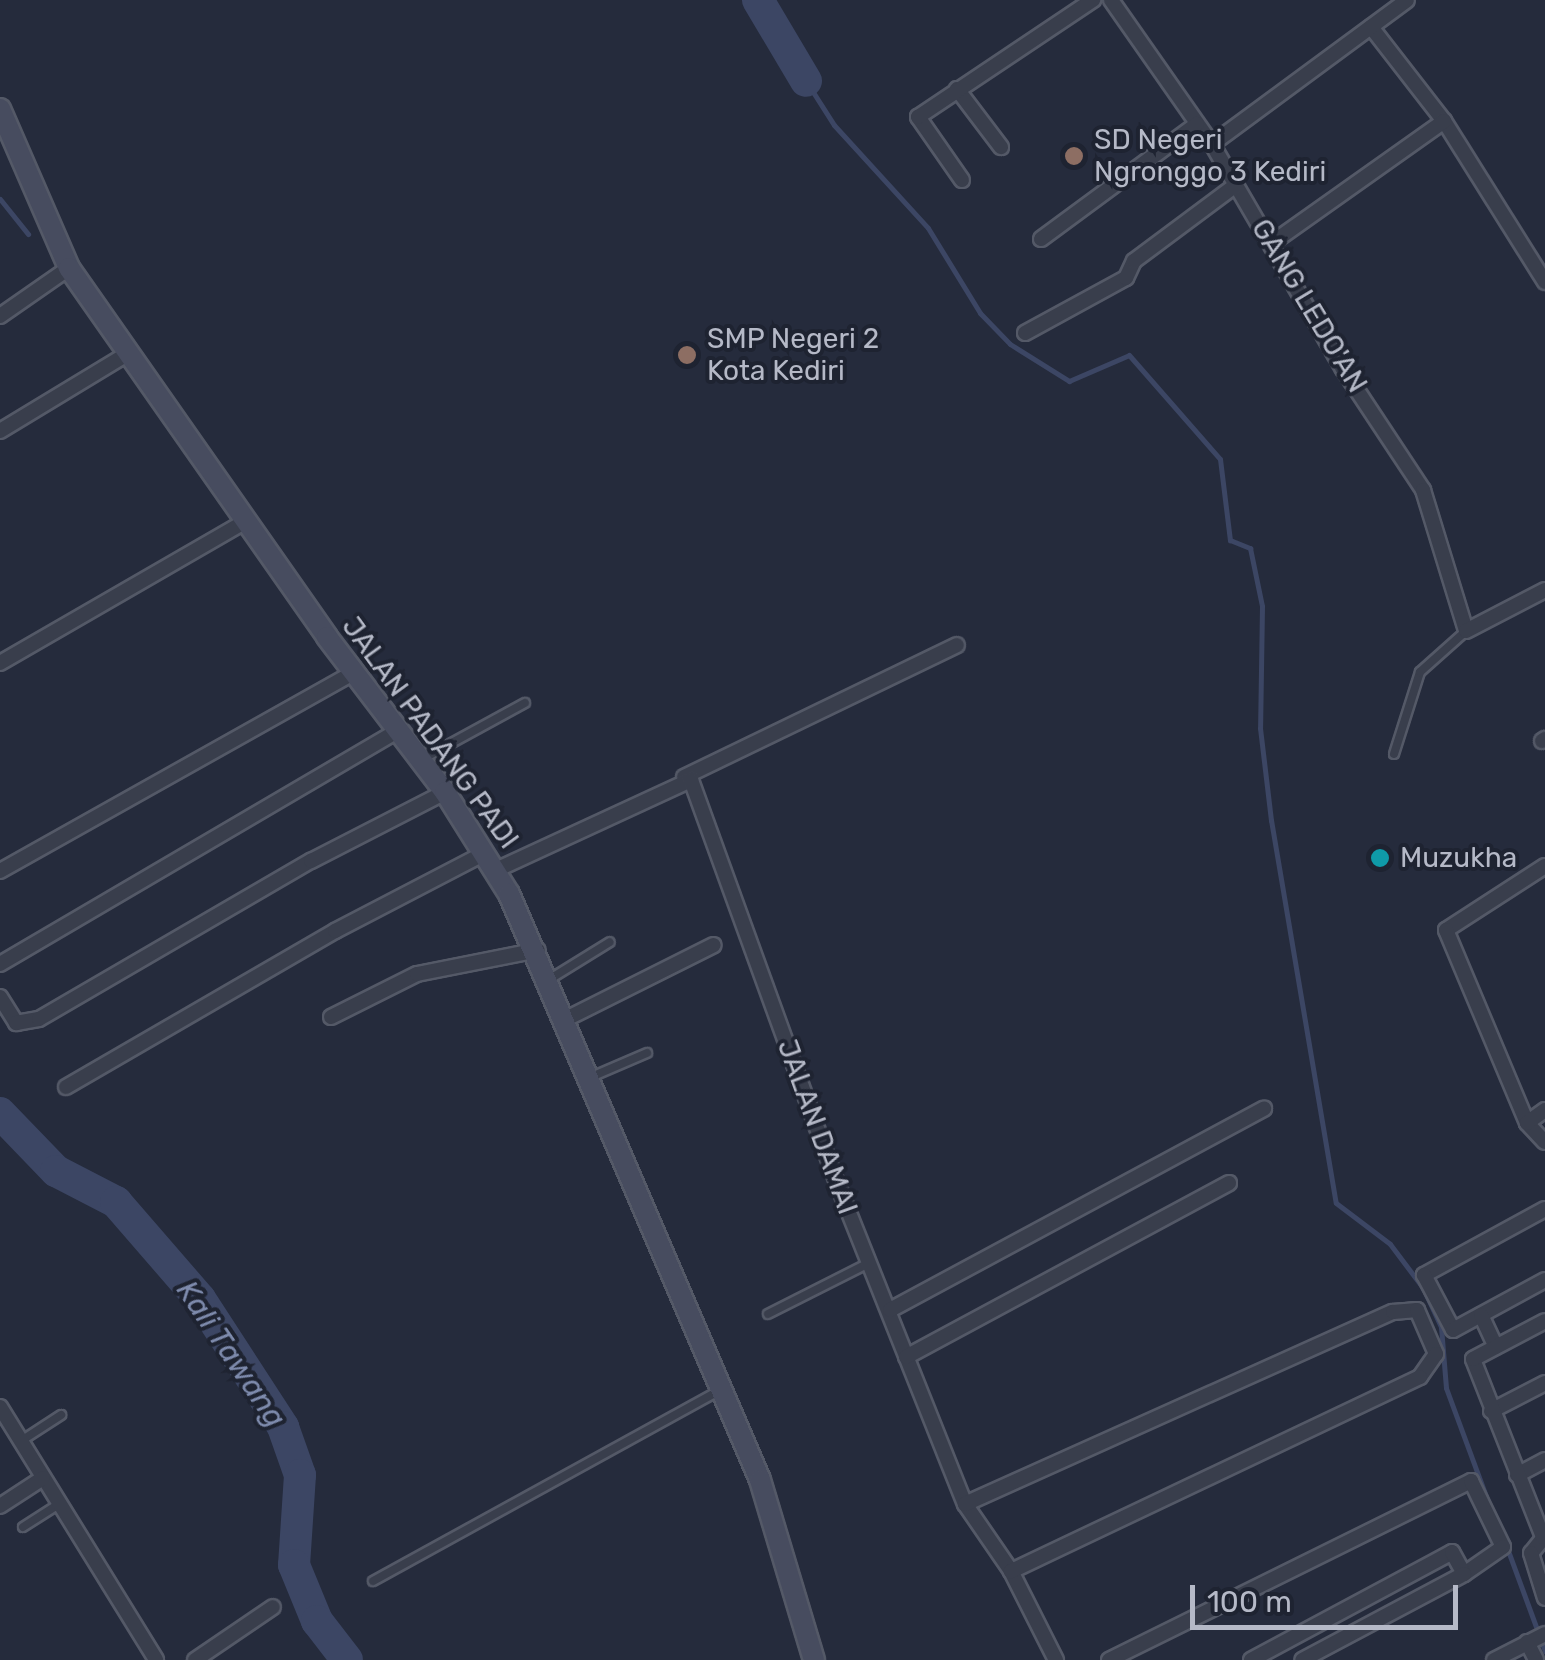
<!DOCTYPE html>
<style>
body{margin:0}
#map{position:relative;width:1545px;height:1660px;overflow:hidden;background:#252b3c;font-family:Rubik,sans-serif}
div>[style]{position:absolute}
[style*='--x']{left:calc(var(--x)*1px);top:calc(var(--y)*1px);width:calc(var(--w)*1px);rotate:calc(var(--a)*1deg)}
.stream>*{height:5px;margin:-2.5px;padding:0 2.5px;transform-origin:2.5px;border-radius:2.5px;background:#3c4664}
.river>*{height:32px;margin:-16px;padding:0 16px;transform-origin:16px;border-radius:16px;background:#3c4664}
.roads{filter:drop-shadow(2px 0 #545967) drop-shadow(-2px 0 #545967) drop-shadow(0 2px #545967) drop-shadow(0 -2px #545967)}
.service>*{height:8px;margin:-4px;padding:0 4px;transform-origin:4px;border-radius:4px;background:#393e4c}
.minor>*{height:14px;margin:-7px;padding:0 7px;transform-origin:7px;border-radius:7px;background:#393e4c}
.secondary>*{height:20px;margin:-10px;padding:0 10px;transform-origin:10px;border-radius:10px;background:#474c5f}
.dots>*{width:28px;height:28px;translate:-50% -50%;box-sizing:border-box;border:5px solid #1e2331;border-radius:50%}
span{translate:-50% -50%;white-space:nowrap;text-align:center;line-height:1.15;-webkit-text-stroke:8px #1e2331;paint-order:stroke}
.poi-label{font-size:28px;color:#b5b9c7}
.left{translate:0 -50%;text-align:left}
.street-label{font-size:28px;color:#b5b9c7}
.water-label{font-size:30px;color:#7e8bad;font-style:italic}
.scale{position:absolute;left:1190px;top:1585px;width:268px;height:45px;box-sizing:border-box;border:5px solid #b5b9c7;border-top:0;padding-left:12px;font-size:30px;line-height:35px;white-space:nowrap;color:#b5b9c7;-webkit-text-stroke:8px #1e2331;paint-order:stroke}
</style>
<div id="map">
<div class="stream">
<div style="--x:806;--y:81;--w:52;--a:57.5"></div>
<div style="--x:834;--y:125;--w:139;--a:47.6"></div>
<div style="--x:928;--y:228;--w:100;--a:58.5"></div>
<div style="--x:980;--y:313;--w:43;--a:45.9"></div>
<div style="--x:1010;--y:344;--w:70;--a:32.1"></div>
<div style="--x:1069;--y:381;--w:65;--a:-23.4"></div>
<div style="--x:1129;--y:355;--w:138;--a:48.8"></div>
<div style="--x:1220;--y:459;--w:82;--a:83"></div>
<div style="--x:1230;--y:540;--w:22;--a:22"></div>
<div style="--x:1250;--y:548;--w:59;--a:78.3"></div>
<div style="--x:1262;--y:606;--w:122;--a:90.9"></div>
<div style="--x:1260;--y:728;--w:93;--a:83.2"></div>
<div style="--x:1271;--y:820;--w:388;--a:80.4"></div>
<div style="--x:1336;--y:1203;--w:68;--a:37.2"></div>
<div style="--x:1390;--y:1244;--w:55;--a:53.1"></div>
<div style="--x:1423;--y:1288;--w:43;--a:65.2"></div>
<div style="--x:1441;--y:1327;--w:61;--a:85.3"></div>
<div style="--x:1446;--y:1388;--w:124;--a:69.7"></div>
<div style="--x:0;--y:199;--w:45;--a:51.3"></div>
<div style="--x:1496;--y:1518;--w:142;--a:69.8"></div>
</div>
<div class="river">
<div style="--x:758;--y:0;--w:94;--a:59.3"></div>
<div style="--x:0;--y:1113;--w:81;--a:46"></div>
<div style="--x:56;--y:1171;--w:68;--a:27.3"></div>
<div style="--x:116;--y:1202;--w:128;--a:49.1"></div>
<div style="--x:200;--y:1299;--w:153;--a:57"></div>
<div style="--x:283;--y:1427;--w:51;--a:70.5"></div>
<div style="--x:300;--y:1475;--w:90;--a:93.8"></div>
<div style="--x:294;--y:1565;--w:61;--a:67.7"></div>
<div style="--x:317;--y:1621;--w:49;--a:52.4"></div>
</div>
<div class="roads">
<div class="service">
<div style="--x:1394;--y:754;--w:86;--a:-72.4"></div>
<div style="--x:1420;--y:672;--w:62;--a:-41.7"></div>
<div style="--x:424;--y:758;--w:115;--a:-28.6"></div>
<div style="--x:550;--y:979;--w:70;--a:-31.7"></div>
<div style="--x:591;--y:1077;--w:61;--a:-23.2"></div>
<div style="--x:768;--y:1314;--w:111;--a:-26.8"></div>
<div style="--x:21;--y:1441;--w:48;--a:-33"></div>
<div style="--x:23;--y:1527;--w:43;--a:-32.6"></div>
<div style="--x:373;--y:1581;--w:395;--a:-28.8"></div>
</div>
<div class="minor">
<div style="--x:1111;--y:0;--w:176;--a:55"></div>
<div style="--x:1212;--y:144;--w:260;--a:59.8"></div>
<div style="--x:1343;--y:369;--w:145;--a:56.5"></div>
<div style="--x:1423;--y:490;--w:147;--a:73"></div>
<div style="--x:1466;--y:631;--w:89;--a:-27.4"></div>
<div style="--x:1371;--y:27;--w:119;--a:52.2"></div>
<div style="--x:1444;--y:121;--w:190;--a:57.9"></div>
<div style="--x:957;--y:89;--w:73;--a:52.8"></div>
<div style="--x:1212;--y:144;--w:242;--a:-36.4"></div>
<div style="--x:962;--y:180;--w:77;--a:-124.9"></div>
<div style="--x:918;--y:117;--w:211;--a:-33.8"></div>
<div style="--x:1041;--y:239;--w:194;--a:-36.4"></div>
<div style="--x:1272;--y:243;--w:211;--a:-35.3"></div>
<div style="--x:0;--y:316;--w:84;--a:-34.8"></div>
<div style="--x:1025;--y:333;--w:115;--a:-28.6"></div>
<div style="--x:1126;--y:278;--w:19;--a:-65"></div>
<div style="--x:1134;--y:261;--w:127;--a:-36.7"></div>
<div style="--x:0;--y:431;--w:149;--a:-31.2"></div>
<div style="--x:0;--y:663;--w:284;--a:-30"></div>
<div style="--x:1542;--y:741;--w:4;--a:-34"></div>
<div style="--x:684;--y:777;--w:303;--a:-25.8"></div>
<div style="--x:1545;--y:866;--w:118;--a:147.1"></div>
<div style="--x:1446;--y:930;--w:209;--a:67.2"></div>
<div style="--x:1527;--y:1123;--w:26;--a:47"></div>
<div style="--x:496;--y:870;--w:215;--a:-24.8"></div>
<div style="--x:691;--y:780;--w:409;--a:70.1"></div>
<div style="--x:830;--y:1165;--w:365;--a:68.3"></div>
<div style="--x:965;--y:1504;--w:81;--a:55.5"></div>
<div style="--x:1011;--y:1571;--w:100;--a:63.2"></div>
<div style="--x:0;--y:871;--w:406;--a:-29.3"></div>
<div style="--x:0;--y:964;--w:464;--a:-30.4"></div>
<div style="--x:0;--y:997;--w:31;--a:58"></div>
<div style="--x:16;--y:1023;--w:23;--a:-10"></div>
<div style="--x:39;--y:1019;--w:315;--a:-30.2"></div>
<div style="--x:311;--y:861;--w:151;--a:-27.2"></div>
<div style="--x:331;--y:1017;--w:96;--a:-26.6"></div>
<div style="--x:417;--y:974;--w:123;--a:-11.2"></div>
<div style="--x:566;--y:1019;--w:165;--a:-26.6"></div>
<div style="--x:66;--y:1087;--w:311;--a:-30.1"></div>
<div style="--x:335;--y:931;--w:169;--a:-27.5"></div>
<div style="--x:1527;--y:1123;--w:22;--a:-36"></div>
<div style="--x:1545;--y:1209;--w:138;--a:151.4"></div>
<div style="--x:1424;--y:1275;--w:62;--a:62.2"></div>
<div style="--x:1453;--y:1330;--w:105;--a:-28.5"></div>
<div style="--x:890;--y:1310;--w:425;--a:-28.3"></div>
<div style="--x:1481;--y:1315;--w:35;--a:65"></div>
<div style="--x:906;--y:1357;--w:367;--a:-28.3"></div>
<div style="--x:0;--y:1407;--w:297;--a:58.3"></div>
<div style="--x:1491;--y:1411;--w:61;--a:-27.4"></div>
<div style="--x:1517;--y:1475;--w:32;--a:-28"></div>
<div style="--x:965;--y:1504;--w:469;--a:-24.2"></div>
<div style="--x:1393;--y:1312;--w:24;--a:-5"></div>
<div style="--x:1417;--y:1310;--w:48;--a:66.6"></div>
<div style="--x:1436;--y:1354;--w:28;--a:125"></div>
<div style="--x:1420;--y:1377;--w:453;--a:154.6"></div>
<div style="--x:0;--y:1506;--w:51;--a:-33.1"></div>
<div style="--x:1545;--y:1536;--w:22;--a:129"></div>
<div style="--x:1531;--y:1553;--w:47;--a:72.7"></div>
<div style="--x:1543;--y:1537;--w:191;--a:-111.5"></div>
<div style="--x:1473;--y:1359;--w:81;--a:-27.8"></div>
<div style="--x:1527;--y:1642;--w:20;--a:63"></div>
<div style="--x:195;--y:1660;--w:94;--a:-34.2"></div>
<div style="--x:1109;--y:1660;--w:404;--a:-26.3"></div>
<div style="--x:1471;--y:1481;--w:73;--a:64.1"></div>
<div style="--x:1503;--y:1547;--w:47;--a:145.3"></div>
<div style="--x:1251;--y:1660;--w:228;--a:-28.2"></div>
<div style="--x:1452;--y:1552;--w:25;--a:61"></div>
<div style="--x:1464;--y:1574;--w:183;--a:152"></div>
<div style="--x:1494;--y:1660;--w:57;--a:-27"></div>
</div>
<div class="secondary">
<div style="--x:0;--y:109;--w:173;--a:66.5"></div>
<div style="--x:69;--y:268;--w:450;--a:55"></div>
<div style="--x:327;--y:637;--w:195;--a:52.7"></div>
<div style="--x:445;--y:792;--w:120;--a:57.9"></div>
<div style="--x:509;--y:894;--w:637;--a:66.81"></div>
<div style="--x:760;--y:1480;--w:188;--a:73.3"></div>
</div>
</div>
<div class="dots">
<div style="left:1074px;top:156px;background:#8d6e63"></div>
<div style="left:687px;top:355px;background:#8d6e63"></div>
<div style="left:1380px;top:858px;background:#0f9aa8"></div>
</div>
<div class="poi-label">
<span class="left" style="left:1094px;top:156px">SD Negeri<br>Ngronggo 3 Kediri</span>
<span class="left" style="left:707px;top:355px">SMP Negeri 2<br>Kota Kediri</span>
<span class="left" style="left:1400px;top:858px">Muzukha</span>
</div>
<div class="street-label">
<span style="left:1309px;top:306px;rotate:59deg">GANG LEDO'AN</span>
<span style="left:430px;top:733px;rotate:54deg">JALAN PADANG PADI</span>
<span style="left:817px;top:1127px;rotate:70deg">JALAN DAMAI</span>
</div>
<div class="water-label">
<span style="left:231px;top:1354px;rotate:56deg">Kali Tawang</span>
</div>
<div class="scale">100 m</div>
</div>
